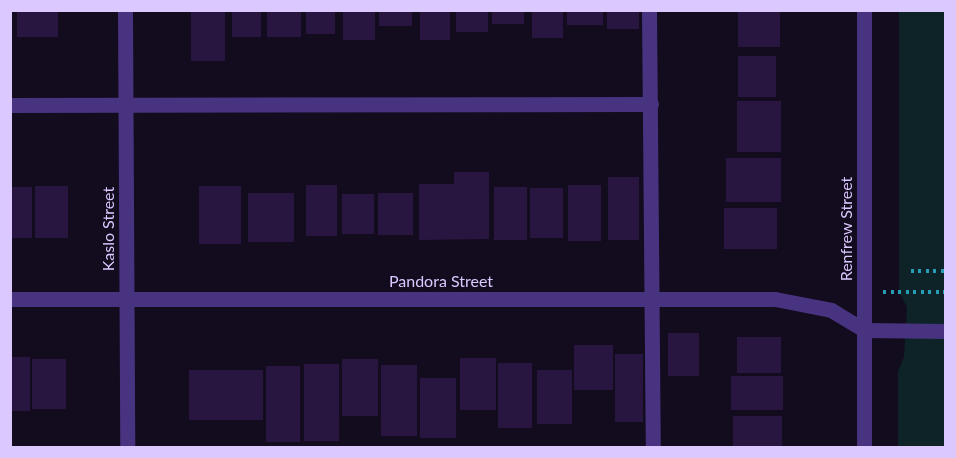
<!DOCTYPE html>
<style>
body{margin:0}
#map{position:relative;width:956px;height:458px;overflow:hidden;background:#130b1e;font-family:Lato,sans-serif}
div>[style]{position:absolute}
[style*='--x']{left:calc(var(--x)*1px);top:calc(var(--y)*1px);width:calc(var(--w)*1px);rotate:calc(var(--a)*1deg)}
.green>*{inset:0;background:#0e2328}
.building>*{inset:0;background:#281640;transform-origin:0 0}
.path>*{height:4px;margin-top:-2px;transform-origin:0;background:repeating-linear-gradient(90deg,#269cb5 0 3px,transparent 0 7.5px)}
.minor>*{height:15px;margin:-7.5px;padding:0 7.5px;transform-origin:7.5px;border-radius:7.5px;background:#483380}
span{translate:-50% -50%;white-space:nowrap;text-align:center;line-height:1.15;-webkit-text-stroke:4.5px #130b1e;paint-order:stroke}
.street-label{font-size:16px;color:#dbc8ff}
.frame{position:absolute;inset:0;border:12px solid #dbc8ff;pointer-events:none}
</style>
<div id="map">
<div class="green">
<div style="clip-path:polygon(899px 11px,945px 11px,945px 447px,898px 448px,898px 371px,904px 357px,907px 307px,899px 292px)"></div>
</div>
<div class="building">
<div style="left:17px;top:10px;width:41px;height:27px"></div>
<div style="left:191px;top:10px;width:34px;height:51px"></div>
<div style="left:232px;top:10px;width:29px;height:27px"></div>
<div style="left:267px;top:10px;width:34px;height:27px"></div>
<div style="left:306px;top:10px;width:29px;height:24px"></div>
<div style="left:343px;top:10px;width:32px;height:30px"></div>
<div style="left:379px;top:10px;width:33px;height:16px"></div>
<div style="left:420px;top:10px;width:30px;height:30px"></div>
<div style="left:456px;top:10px;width:32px;height:22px"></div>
<div style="left:492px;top:10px;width:32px;height:14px"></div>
<div style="left:532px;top:10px;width:31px;height:28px"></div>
<div style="left:567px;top:10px;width:36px;height:15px"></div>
<div style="left:607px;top:10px;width:32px;height:19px"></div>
<div style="left:738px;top:10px;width:42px;height:37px"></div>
<div style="left:738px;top:56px;width:38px;height:41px"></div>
<div style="left:737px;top:101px;width:44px;height:51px"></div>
<div style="left:726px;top:158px;width:55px;height:44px"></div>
<div style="clip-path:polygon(454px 172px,489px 172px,489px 239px,419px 240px,419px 184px,454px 184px)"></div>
<div style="left:608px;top:177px;width:31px;height:63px"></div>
<div style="left:306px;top:185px;width:31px;height:51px"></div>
<div style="left:568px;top:185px;width:33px;height:56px"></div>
<div style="left:35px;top:186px;width:33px;height:52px"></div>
<div style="left:199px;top:186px;width:42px;height:58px"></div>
<div style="left:10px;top:187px;width:22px;height:51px"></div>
<div style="left:494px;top:187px;width:33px;height:53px"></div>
<div style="left:530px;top:188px;width:33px;height:50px"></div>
<div style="left:248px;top:193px;width:46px;height:49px"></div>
<div style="left:378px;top:193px;width:35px;height:42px"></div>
<div style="left:342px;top:194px;width:32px;height:40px"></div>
<div style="left:724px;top:208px;width:53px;height:41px"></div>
<div style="left:668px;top:333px;width:31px;height:43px"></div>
<div style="left:737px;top:337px;width:44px;height:36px"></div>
<div style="left:574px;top:345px;width:39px;height:45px"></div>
<div style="left:615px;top:354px;width:28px;height:68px"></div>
<div style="left:10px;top:357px;width:20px;height:54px"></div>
<div style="left:460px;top:358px;width:36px;height:52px"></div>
<div style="left:32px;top:359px;width:34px;height:50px"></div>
<div style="left:342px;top:359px;width:36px;height:57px"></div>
<div style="left:498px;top:363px;width:34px;height:65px"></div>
<div style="left:304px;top:364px;width:35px;height:77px"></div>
<div style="left:381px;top:365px;width:36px;height:71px"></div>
<div style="left:266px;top:366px;width:34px;height:76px"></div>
<div style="left:189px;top:370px;width:74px;height:50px"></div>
<div style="left:537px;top:370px;width:35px;height:54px"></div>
<div style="left:731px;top:376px;width:52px;height:34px"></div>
<div style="left:420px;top:378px;width:36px;height:60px"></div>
<div style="left:733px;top:416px;width:49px;height:32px"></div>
</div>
<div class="path">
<div style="--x:911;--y:271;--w:35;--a:0"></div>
<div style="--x:883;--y:292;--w:63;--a:0"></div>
</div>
<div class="minor">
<div style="--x:125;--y:10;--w:438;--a:89.7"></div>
<div style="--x:649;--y:10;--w:438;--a:89.5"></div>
<div style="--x:10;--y:105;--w:641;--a:-0.09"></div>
<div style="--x:10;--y:299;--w:765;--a:0"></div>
<div style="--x:775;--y:299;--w:57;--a:11.1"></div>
<div style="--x:831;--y:310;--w:39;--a:31"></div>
<div style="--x:864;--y:330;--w:82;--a:0.7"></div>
<div style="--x:864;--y:448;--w:438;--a:-90"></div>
</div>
<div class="street-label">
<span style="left:108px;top:229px;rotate:-90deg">Kaslo Street</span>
<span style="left:846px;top:229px;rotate:-90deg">Renfrew Street</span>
<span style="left:441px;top:281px">Pandora Street</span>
</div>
<div class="frame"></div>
</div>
